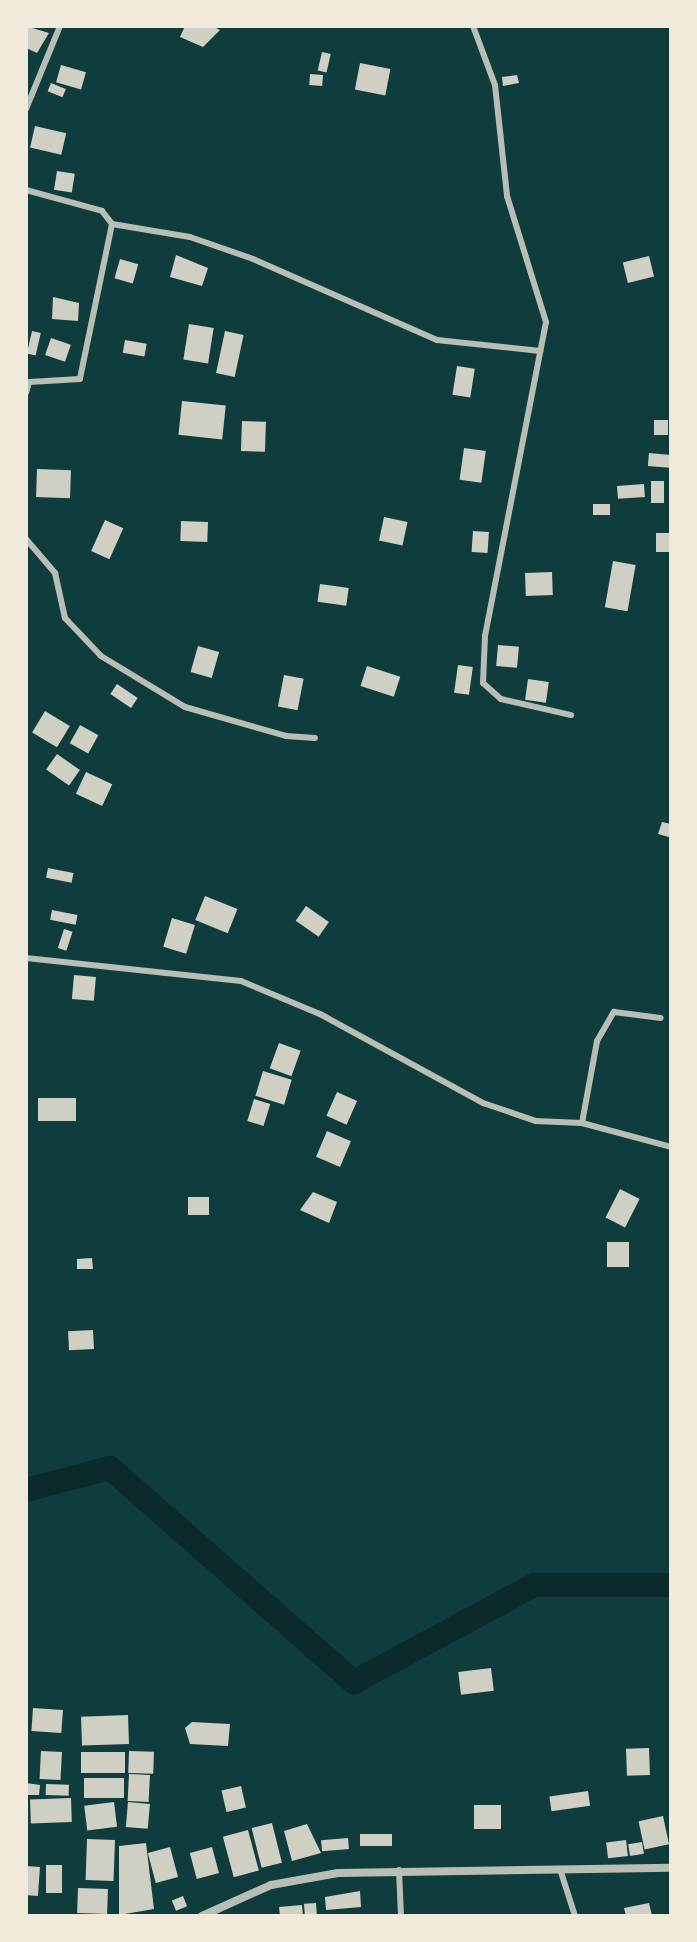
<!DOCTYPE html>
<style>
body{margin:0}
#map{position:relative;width:697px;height:1942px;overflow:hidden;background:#0f3d3e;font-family:Commissioner,sans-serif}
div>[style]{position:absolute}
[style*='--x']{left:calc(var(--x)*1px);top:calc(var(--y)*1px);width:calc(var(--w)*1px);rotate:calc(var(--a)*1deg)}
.river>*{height:24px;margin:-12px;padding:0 12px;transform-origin:12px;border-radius:12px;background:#0a2a2b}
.building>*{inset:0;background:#cfcfc3;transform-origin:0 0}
.minor>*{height:6px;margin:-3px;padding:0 3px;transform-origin:3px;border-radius:3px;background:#b8beb3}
.tertiary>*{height:8px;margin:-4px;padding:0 4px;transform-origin:4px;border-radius:4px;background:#b8beb3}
span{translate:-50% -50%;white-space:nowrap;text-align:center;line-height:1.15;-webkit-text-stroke:5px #f1e9da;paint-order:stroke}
.frame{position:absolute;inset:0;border:28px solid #f1e9da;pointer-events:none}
</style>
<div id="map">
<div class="river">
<div style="--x:26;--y:1490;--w:87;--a:-14.7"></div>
<div style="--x:110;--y:1468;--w:325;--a:41.3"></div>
<div style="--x:354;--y:1682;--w:204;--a:-28.3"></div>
<div style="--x:534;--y:1585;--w:137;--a:0"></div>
</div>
<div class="building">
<div style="clip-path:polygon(26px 26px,49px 33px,37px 53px,26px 48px)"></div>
<div style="clip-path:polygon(185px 26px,212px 26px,220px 30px,203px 47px,180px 37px)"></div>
<div style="left:322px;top:52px;width:9px;height:19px;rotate:13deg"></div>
<div style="left:360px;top:63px;width:31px;height:27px;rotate:11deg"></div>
<div style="left:61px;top:65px;width:26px;height:18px;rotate:16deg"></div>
<div style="left:310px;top:74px;width:13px;height:11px;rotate:4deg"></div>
<div style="clip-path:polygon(517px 75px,519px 83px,503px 86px,502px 77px)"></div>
<div style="left:51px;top:83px;width:16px;height:9px;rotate:22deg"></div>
<div style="left:35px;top:126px;width:32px;height:22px;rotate:13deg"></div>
<div style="left:57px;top:171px;width:18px;height:19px;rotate:9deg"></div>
<div style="clip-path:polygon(176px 255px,208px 268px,202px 286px,170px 277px)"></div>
<div style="left:649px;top:256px;width:21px;height:27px;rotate:76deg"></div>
<div style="left:120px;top:259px;width:19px;height:20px;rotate:16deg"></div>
<div style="clip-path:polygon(53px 297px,79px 303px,78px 321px,52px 319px)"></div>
<div style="left:189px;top:324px;width:25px;height:36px;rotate:9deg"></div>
<div style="left:32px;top:331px;width:9px;height:23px;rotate:13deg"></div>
<div style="left:225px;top:331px;width:19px;height:43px;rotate:12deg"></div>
<div style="left:51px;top:338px;width:21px;height:18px;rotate:19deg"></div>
<div style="left:125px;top:340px;width:22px;height:13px;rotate:10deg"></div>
<div style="left:457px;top:366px;width:18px;height:29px;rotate:9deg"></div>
<div style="left:182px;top:401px;width:44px;height:34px;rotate:6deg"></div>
<div style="left:654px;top:420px;width:14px;height:15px"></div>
<div style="left:242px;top:421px;width:24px;height:30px;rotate:2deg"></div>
<div style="left:464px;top:448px;width:22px;height:32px;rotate:8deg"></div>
<div style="left:649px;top:453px;width:22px;height:13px;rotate:5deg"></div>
<div style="left:37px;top:469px;width:34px;height:28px;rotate:2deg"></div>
<div style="left:651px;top:481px;width:13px;height:22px"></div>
<div style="left:644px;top:484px;width:13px;height:27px;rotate:86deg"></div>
<div style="left:593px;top:504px;width:17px;height:11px"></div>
<div style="left:384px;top:517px;width:24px;height:24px;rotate:12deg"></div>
<div style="left:105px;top:520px;width:20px;height:34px;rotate:24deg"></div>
<div style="left:181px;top:521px;width:27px;height:20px;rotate:2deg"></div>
<div style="left:473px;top:531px;width:16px;height:21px;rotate:4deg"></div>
<div style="left:656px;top:533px;width:13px;height:19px"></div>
<div style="left:613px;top:561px;width:23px;height:47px;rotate:10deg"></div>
<div style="left:552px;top:572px;width:23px;height:27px;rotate:88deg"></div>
<div style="left:320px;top:584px;width:29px;height:18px;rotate:8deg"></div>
<div style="left:498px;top:645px;width:21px;height:21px;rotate:5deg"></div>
<div style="left:198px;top:646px;width:22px;height:27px;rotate:16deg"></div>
<div style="left:458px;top:665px;width:15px;height:28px;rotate:8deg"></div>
<div style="left:367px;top:666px;width:35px;height:21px;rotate:18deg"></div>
<div style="left:284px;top:675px;width:20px;height:32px;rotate:11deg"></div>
<div style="left:528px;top:679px;width:21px;height:21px;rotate:8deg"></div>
<div style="left:117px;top:684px;width:25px;height:12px;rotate:34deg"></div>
<div style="left:45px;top:711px;width:29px;height:25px;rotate:31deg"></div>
<div style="left:80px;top:725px;width:21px;height:21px;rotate:29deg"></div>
<div style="left:57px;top:754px;width:28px;height:19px;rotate:35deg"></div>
<div style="left:86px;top:772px;width:29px;height:24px;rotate:25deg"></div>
<div style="clip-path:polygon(662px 822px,671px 824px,669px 837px,658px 834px)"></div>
<div style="left:48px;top:868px;width:26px;height:10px;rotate:11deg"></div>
<div style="left:205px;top:896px;width:35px;height:26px;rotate:22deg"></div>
<div style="left:306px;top:906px;width:28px;height:18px;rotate:35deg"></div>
<div style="left:52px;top:910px;width:26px;height:10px;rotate:11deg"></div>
<div style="left:172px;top:918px;width:24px;height:30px;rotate:17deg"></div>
<div style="left:64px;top:929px;width:9px;height:20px;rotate:18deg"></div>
<div style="left:74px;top:975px;width:22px;height:24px;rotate:5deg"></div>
<div style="left:279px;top:1043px;width:23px;height:27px;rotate:20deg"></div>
<div style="left:263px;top:1071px;width:30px;height:26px;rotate:17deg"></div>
<div style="left:337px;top:1092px;width:22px;height:26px;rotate:24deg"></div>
<div style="left:38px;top:1098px;width:38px;height:23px"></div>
<div style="left:254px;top:1099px;width:17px;height:23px;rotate:17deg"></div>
<div style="left:327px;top:1131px;width:26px;height:28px;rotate:23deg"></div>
<div style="left:620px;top:1189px;width:22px;height:32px;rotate:27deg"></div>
<div style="clip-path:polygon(313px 1192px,337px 1202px,329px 1223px,300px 1210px)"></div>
<div style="left:188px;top:1197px;width:21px;height:18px"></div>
<div style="left:607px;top:1242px;width:22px;height:25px"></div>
<div style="clip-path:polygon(92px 1258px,93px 1269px,77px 1269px,77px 1259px)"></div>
<div style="left:93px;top:1330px;width:19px;height:25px;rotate:87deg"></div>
<div style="left:491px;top:1668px;width:23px;height:33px;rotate:83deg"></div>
<div style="left:33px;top:1708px;width:30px;height:23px;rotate:4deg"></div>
<div style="left:128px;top:1715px;width:29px;height:47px;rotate:88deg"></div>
<div style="clip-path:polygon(192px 1722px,230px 1724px,228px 1746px,190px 1744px,185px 1728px)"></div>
<div style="left:649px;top:1748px;width:27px;height:23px;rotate:88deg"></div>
<div style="left:41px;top:1751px;width:21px;height:28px;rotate:3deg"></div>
<div style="left:129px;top:1751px;width:25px;height:22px;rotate:2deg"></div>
<div style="left:81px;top:1752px;width:44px;height:21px"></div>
<div style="left:129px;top:1774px;width:21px;height:27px;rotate:3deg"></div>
<div style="left:84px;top:1778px;width:40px;height:20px"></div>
<div style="clip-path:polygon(26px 1783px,40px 1785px,39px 1795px,26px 1795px)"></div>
<div style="left:46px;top:1784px;width:23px;height:11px;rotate:2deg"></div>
<div style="left:241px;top:1786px;width:22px;height:20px;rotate:77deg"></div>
<div style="left:588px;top:1791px;width:15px;height:39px;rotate:82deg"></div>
<div style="left:71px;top:1798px;width:24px;height:41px;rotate:88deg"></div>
<div style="left:114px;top:1802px;width:25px;height:30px;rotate:83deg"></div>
<div style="left:128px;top:1802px;width:22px;height:25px;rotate:5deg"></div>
<div style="left:474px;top:1805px;width:27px;height:24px"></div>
<div style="left:663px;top:1816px;width:29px;height:25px;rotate:78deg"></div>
<div style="left:272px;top:1823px;width:41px;height:21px;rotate:76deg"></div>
<div style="clip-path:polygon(307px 1824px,321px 1853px,292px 1861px,284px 1831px)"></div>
<div style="left:248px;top:1830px;width:42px;height:26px;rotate:75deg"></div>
<div style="left:392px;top:1834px;width:12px;height:32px;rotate:90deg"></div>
<div style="left:348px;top:1838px;width:11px;height:27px;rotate:85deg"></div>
<div style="left:87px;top:1839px;width:28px;height:41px;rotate:2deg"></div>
<div style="left:626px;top:1840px;width:16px;height:20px;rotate:83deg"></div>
<div style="left:642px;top:1842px;width:12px;height:14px;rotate:81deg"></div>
<div style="clip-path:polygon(146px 1843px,154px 1909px,119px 1915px,119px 1846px)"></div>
<div style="left:170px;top:1847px;width:31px;height:23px;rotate:75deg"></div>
<div style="left:212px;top:1847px;width:27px;height:23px;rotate:75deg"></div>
<div style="left:46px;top:1865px;width:16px;height:28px"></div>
<div style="left:26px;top:1866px;width:14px;height:29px;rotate:4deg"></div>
<div style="left:78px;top:1888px;width:30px;height:25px;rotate:2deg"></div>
<div style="clip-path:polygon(360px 1891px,361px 1907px,326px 1910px,325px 1897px)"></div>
<div style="left:183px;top:1896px;width:11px;height:12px;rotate:68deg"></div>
<div style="left:316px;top:1903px;width:13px;height:12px;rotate:86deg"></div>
<div style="clip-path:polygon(649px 1903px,652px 1916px,626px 1916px,624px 1908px)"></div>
<div style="clip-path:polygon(302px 1905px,303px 1916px,280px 1916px,279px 1907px)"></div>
</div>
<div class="minor">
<div style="--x:473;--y:26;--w:63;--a:69.6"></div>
<div style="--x:495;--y:85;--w:112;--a:83.8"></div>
<div style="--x:507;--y:196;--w:132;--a:72.8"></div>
<div style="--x:546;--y:322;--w:320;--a:101"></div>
<div style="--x:485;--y:636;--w:47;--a:92.4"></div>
<div style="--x:483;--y:683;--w:24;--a:42"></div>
<div style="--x:501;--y:699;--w:72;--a:12.9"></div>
<div style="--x:26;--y:109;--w:90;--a:-67.7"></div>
<div style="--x:26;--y:190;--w:79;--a:15.4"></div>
<div style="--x:102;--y:211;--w:16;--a:52"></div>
<div style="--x:112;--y:224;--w:158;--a:101.7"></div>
<div style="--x:80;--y:379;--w:51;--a:176.6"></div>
<div style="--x:29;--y:382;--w:11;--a:105"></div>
<div style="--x:112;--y:224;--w:79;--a:9.5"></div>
<div style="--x:190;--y:237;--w:67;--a:19.2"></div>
<div style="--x:253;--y:259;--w:201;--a:23.8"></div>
<div style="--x:437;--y:340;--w:104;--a:6.1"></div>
<div style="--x:26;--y:539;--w:45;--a:49.5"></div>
<div style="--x:55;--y:573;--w:46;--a:77.5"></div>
<div style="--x:65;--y:618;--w:52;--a:46.5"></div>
<div style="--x:101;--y:656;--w:98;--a:31.3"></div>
<div style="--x:185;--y:707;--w:105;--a:16"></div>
<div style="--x:286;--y:736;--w:29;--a:4"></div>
<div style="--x:26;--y:958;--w:216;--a:6.1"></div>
<div style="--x:241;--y:981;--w:86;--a:22.7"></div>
<div style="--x:320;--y:1014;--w:186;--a:28.6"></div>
<div style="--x:483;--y:1103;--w:56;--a:18.8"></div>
<div style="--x:536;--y:1121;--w:46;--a:2.5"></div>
<div style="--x:582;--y:1123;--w:92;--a:15.1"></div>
<div style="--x:582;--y:1123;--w:83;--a:-79.6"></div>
<div style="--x:597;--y:1041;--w:34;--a:-60"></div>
<div style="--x:614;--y:1012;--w:47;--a:7.3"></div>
<div style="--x:560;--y:1869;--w:49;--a:72.3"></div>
<div style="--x:399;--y:1870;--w:46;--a:87.5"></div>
</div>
<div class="tertiary">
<div style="--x:202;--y:1916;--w:76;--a:-24.2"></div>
<div style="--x:271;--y:1885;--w:68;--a:-10.2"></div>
<div style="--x:338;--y:1873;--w:333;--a:-0.9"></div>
</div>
<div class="frame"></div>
</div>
